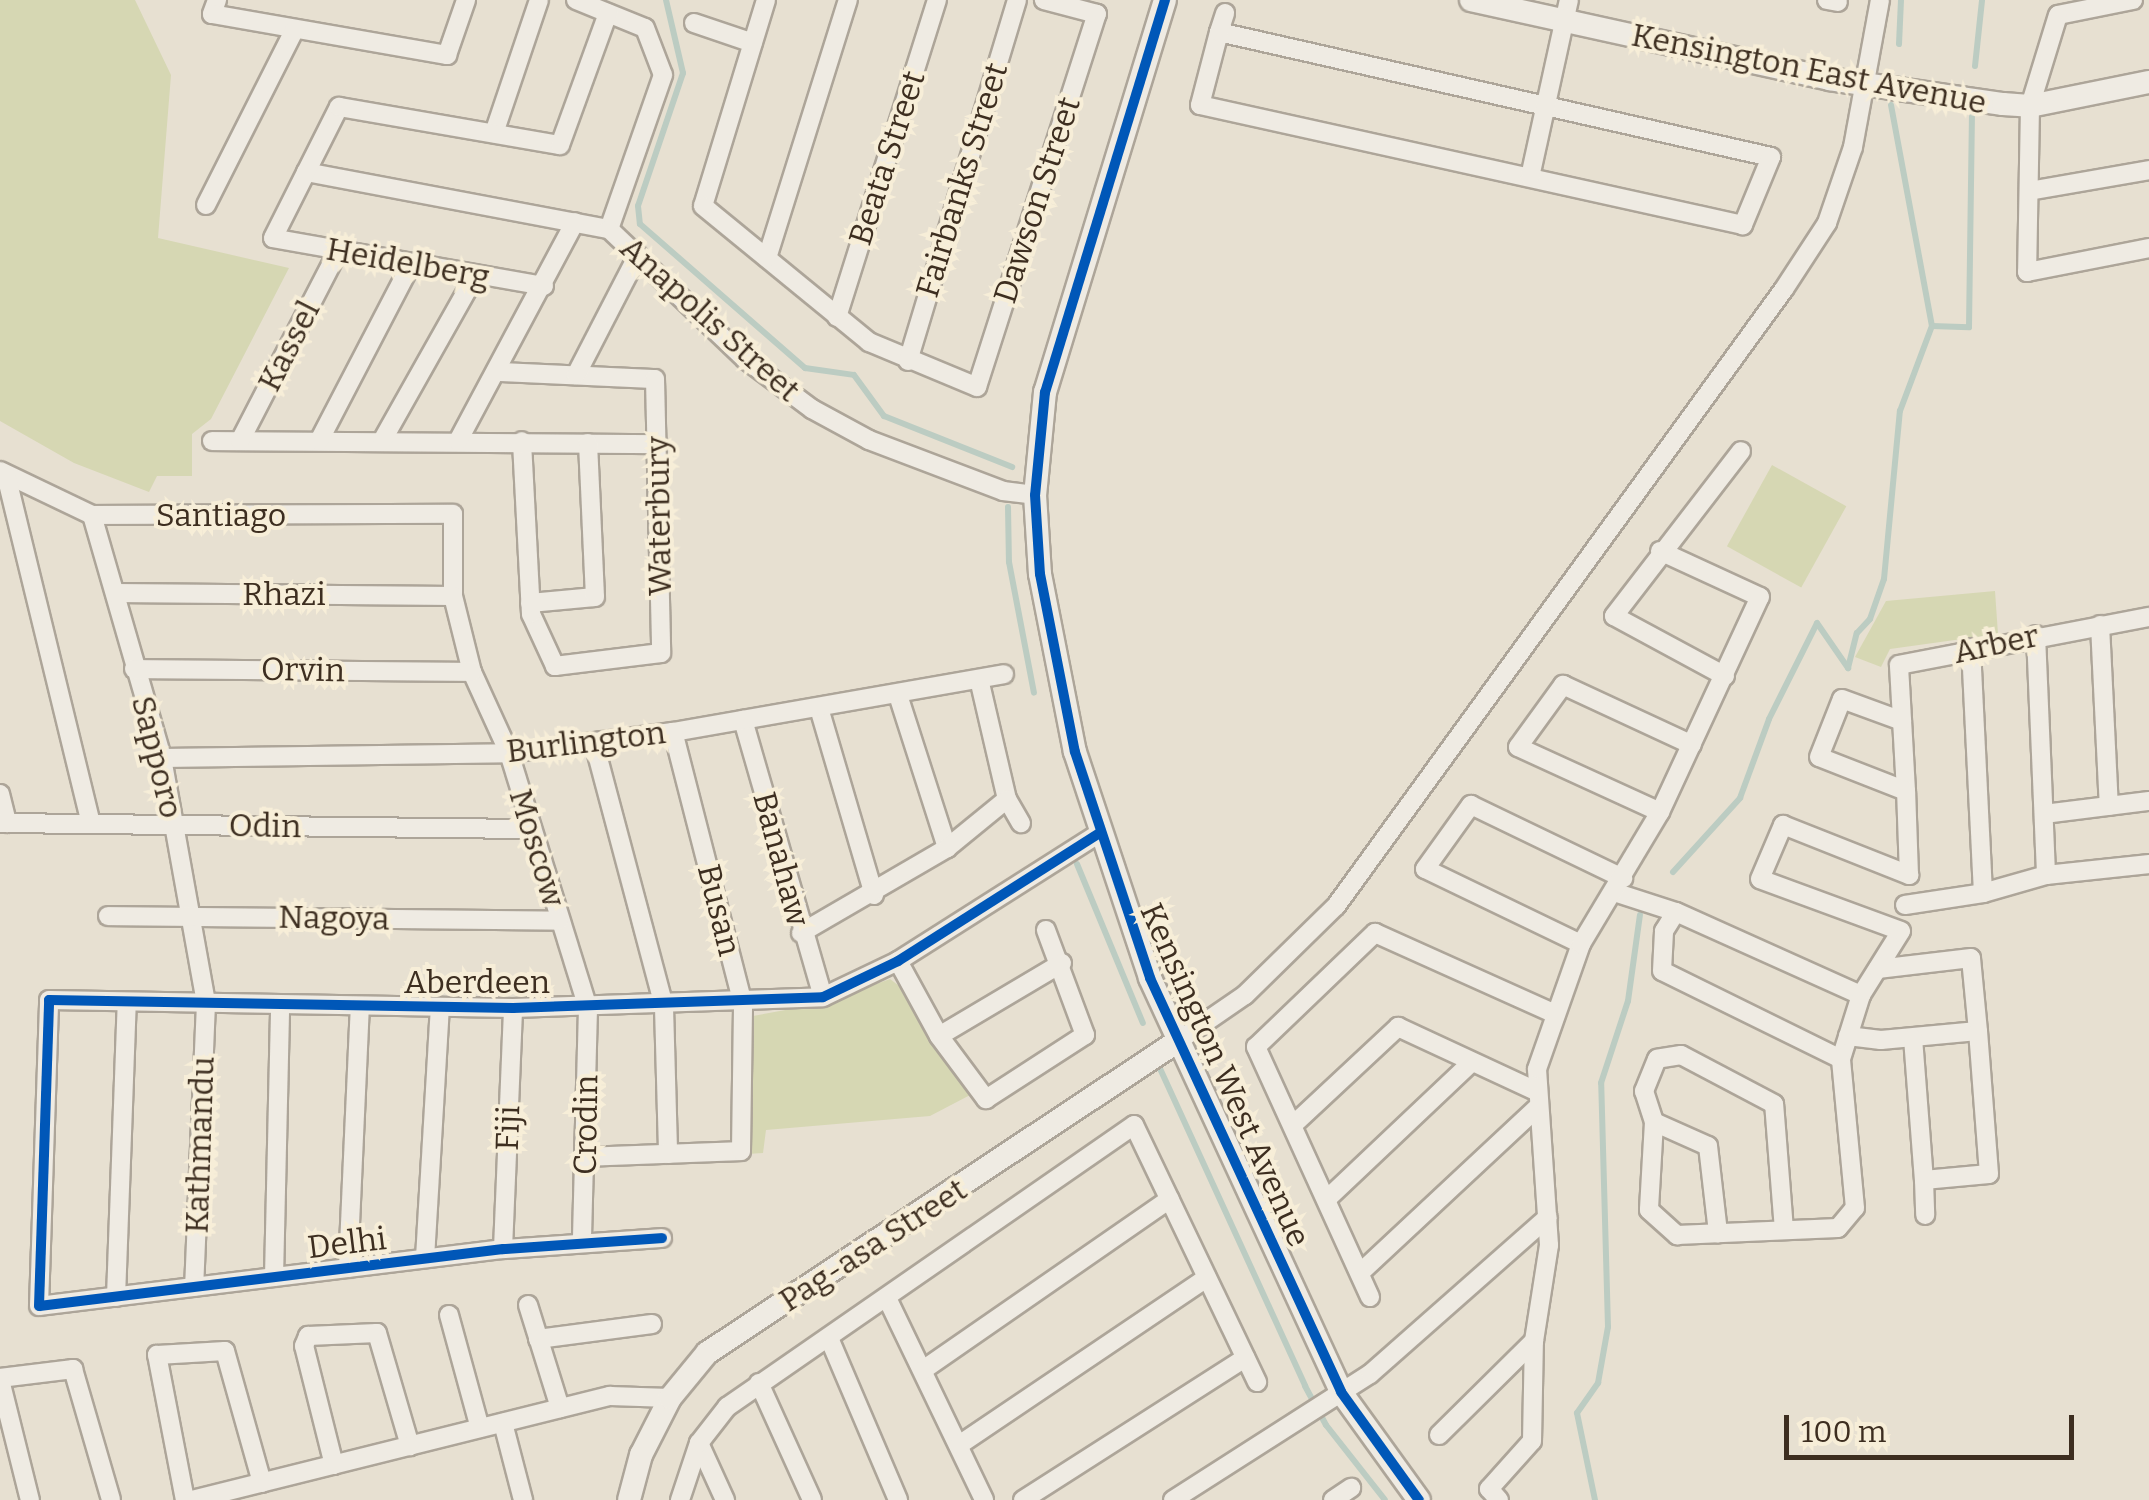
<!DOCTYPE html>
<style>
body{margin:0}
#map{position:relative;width:2149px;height:1500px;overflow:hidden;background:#e7e0d1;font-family:Bitter,serif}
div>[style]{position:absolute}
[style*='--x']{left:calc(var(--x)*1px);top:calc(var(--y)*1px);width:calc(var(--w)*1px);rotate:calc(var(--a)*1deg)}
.green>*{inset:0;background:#d6d7b3;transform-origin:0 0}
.stream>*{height:6px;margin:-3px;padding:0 3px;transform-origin:3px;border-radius:3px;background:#bcccc2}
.roads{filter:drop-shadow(2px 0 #ada599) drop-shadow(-2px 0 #ada599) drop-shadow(0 2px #ada599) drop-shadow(0 -2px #ada599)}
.minor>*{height:18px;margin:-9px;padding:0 9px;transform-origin:9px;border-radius:9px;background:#efebe3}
.tertiary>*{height:22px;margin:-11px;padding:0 11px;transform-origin:11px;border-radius:11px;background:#efebe3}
.cycleway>*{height:10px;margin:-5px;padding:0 5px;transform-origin:5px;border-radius:5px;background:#0057b8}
span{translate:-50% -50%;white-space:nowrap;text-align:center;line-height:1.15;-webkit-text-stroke:8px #f7eed8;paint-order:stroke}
.street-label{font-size:32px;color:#3d2e20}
.scale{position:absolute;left:1784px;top:1415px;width:290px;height:45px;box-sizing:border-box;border:5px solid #3d2e20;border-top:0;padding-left:12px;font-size:30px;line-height:35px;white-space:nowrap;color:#3d2e20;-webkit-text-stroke:8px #f7eed8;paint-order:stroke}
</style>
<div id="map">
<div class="green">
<div style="clip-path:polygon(0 0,135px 0,171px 75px,158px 238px,289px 268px,211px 419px,192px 434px,192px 476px,157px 476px,149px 492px,74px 463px,0 421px)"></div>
<div style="left:1772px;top:465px;width:85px;height:93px;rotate:29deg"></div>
<div style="clip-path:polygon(1995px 591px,1998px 634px,1890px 649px,1881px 667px,1855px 657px,1886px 601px)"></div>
<div style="clip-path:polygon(890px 979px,911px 995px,974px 1093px,930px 1116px,766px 1130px,763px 1153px,747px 1154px,753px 1016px,824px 1003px)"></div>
</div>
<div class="stream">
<div style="--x:666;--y:0;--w:75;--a:76.9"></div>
<div style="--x:683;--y:73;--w:140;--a:108.7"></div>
<div style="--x:638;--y:206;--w:18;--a:84"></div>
<div style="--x:640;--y:224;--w:219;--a:41.1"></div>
<div style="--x:805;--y:368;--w:49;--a:8.1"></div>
<div style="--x:854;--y:375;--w:51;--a:53.8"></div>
<div style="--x:884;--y:416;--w:138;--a:21.7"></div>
<div style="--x:1899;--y:44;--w:44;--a:-87.4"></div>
<div style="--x:1975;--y:66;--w:66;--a:-83.9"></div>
<div style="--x:1891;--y:105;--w:225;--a:79.5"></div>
<div style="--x:1008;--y:507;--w:55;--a:89"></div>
<div style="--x:1009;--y:562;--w:133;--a:79.2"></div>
<div style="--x:1077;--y:864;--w:172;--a:67.5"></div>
<div style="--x:1673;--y:872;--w:100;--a:-47.8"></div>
<div style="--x:1740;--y:798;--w:84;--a:-69.8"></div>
<div style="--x:1769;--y:719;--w:107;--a:-63.4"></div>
<div style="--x:1817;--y:623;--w:55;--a:55.4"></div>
<div style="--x:1848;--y:668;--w:36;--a:-76"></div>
<div style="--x:1857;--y:633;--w:19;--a:-47"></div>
<div style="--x:1870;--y:619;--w:42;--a:-70.7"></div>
<div style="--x:1884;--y:579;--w:169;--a:-84.6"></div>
<div style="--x:1900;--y:411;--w:91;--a:-69.4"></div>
<div style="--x:1932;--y:326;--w:37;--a:2"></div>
<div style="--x:1969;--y:327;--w:210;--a:-89.2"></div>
<div style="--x:1157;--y:1062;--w:356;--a:65.4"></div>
<div style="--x:1305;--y:1386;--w:44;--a:61.7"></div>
<div style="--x:1326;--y:1425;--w:95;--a:51.8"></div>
<div style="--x:1595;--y:1500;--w:89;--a:-101.7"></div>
<div style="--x:1577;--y:1413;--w:37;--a:-55"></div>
<div style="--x:1598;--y:1383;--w:57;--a:-79.9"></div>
<div style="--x:1608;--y:1327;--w:244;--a:-91.6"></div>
<div style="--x:1601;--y:1083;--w:86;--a:-71.8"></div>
<div style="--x:1628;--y:1001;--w:87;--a:-82.1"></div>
</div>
<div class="roads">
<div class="minor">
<div style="--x:217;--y:0;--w:15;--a:110"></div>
<div style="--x:212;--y:14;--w:239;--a:9.9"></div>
<div style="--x:447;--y:55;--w:58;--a:-70.9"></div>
<div style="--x:576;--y:0;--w:74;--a:22.1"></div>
<div style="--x:645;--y:28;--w:50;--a:69"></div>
<div style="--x:663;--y:75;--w:163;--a:109.3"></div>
<div style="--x:766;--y:0;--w:215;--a:107"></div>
<div style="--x:703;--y:206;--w:215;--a:39.3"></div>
<div style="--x:869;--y:342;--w:117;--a:22.6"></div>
<div style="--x:977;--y:387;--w:392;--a:-72.2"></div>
<div style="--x:1097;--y:14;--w:55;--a:-165.2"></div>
<div style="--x:1827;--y:0;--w:11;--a:10"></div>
<div style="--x:2133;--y:0;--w:76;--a:168.7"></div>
<div style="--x:2058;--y:15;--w:95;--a:107.1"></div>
<div style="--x:2030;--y:106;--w:166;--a:91"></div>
<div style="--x:2027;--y:272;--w:124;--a:-11.1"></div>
<div style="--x:694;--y:23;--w:62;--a:18.7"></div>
<div style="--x:1219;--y:32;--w:566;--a:12.76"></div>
<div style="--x:1771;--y:157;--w:74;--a:112.4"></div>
<div style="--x:1743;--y:225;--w:556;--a:-167.54"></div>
<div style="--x:1200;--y:105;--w:75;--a:-75.4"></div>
<div style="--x:1219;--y:32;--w:20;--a:-72"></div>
<div style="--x:494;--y:133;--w:140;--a:-71.3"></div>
<div style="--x:306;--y:172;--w:308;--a:10.7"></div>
<div style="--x:1530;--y:177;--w:181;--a:-77.6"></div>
<div style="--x:2029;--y:191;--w:122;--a:-9.9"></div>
<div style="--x:206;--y:205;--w:197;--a:-63.2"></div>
<div style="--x:609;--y:229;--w:188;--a:43.7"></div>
<div style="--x:745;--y:359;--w:84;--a:36.7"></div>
<div style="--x:812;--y:409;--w:65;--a:28.5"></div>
<div style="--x:869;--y:440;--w:143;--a:20.8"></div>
<div style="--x:1003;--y:491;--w:32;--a:7"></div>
<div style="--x:767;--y:258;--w:270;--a:-72.6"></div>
<div style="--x:544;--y:286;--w:275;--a:-170"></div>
<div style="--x:273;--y:238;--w:147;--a:-63.3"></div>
<div style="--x:339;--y:107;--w:224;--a:9.8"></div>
<div style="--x:560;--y:145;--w:140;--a:-70"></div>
<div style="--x:837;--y:317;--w:332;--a:-72.5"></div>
<div style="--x:908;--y:361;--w:377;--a:-73.2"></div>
<div style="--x:499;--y:372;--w:156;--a:2.6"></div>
<div style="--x:655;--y:379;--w:274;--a:88.7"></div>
<div style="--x:661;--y:653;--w:107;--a:173"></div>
<div style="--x:555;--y:666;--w:57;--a:-114.8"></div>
<div style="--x:531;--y:614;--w:173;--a:-93"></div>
<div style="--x:576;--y:375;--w:135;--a:-62.7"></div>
<div style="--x:212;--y:441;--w:446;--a:0.4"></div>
<div style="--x:240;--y:441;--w:214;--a:-62.7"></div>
<div style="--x:319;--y:441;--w:199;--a:-62.5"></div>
<div style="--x:382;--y:441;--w:189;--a:-60.6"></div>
<div style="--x:458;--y:441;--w:248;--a:-61.9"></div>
<div style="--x:0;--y:471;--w:102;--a:25.6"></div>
<div style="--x:92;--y:515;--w:361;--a:-0.2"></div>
<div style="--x:453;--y:514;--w:82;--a:90"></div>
<div style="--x:453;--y:596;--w:78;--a:76"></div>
<div style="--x:472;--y:672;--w:89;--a:65.4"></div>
<div style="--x:509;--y:753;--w:267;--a:72.8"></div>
<div style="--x:588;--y:1008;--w:233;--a:91.5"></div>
<div style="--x:6;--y:475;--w:359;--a:76.3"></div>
<div style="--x:92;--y:515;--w:253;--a:73.9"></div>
<div style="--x:162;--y:758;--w:249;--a:79.8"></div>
<div style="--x:206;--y:1003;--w:284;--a:92.4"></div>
<div style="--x:115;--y:593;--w:338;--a:0.5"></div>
<div style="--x:530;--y:603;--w:65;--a:-5.3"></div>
<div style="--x:595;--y:597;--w:154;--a:-92.6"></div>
<div style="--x:2100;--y:625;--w:181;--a:87.2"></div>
<div style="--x:2036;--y:635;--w:240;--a:87.6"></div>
<div style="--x:1971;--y:648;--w:245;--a:87.2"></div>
<div style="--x:1983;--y:893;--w:66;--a:-15.9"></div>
<div style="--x:2046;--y:875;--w:104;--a:-6.1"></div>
<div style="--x:134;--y:669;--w:338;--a:0.5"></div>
<div style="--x:1725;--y:676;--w:126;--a:-151.6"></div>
<div style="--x:1614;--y:616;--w:208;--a:-52.4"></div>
<div style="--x:979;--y:679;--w:123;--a:76.9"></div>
<div style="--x:1007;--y:799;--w:28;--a:60"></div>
<div style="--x:898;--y:695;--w:161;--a:72.2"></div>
<div style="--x:819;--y:708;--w:195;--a:73.6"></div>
<div style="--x:743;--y:720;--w:288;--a:73.9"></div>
<div style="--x:594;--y:743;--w:273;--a:75.1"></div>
<div style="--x:664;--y:1007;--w:147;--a:88.4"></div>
<div style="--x:162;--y:758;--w:347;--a:-0.8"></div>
<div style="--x:509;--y:753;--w:165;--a:-7.3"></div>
<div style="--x:673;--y:732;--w:336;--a:-9.9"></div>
<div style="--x:1906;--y:791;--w:126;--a:-93.2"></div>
<div style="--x:1899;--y:665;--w:255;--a:-10.9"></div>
<div style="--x:0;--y:794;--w:30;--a:76"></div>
<div style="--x:1660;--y:812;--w:156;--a:-155.4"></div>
<div style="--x:1518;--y:747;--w:77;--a:-54"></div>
<div style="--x:1563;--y:685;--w:142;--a:24.9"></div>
<div style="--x:2044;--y:814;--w:106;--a:-7.1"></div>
<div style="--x:0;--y:823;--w:531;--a:0.65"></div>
<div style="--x:1614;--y:892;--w:65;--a:17.9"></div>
<div style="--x:1905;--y:905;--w:79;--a:-8.7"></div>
<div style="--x:108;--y:916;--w:451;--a:0.6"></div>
<div style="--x:801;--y:933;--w:169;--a:-30.2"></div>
<div style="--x:947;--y:848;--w:77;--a:-39.2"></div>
<div style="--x:1581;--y:944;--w:173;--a:-154.3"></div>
<div style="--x:1425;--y:869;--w:79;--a:-54.3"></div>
<div style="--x:1471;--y:805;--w:169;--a:25.7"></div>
<div style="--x:898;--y:961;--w:85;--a:61.3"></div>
<div style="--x:939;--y:1036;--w:79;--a:53.3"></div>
<div style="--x:986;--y:1099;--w:118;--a:-32.9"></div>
<div style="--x:1085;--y:1035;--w:112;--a:-110.4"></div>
<div style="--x:1861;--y:995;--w:67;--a:107.4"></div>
<div style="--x:1841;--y:1059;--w:199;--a:-153.8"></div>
<div style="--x:1662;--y:971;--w:40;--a:-87.1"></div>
<div style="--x:1664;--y:931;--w:22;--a:-58"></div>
<div style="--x:1676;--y:912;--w:203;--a:24.2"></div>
<div style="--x:1861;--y:995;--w:75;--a:-58"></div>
<div style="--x:1901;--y:931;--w:150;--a:-159.8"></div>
<div style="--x:1760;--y:879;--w:59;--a:-66.9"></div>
<div style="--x:1783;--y:825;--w:136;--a:21.6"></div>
<div style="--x:1909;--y:875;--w:84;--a:-92"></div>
<div style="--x:1906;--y:791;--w:93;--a:-158.7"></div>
<div style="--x:1819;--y:757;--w:62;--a:-68.4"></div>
<div style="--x:1842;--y:699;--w:64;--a:20.1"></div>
<div style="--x:939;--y:1036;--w:143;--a:-30.7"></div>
<div style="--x:1848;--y:1036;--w:33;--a:7"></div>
<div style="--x:1881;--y:1040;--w:97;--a:-5.3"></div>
<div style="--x:1978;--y:1031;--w:73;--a:-95.5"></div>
<div style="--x:1971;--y:958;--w:94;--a:173.3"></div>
<div style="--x:1913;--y:1038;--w:142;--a:85.6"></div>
<div style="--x:1924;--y:1180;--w:65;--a:-5.3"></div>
<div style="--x:1989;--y:1174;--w:143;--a:-94.4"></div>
<div style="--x:1178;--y:1041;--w:81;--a:-34.5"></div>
<div style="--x:1245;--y:995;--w:127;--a:-44.4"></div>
<div style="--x:1336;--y:906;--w:762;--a:-54.02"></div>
<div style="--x:1784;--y:289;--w:79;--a:-56.9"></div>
<div style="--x:1827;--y:223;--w:80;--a:-71.1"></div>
<div style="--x:1853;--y:147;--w:149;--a:-79.6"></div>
<div style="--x:1654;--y:1122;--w:59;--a:24"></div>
<div style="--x:1708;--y:1146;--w:88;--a:83.4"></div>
<div style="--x:1293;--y:1125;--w:144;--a:-43"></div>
<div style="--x:1398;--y:1027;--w:152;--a:24.9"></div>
<div style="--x:585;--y:1157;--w:156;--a:-2.2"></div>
<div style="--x:741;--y:1151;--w:147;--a:-89.2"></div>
<div style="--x:743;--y:1004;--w:281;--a:-104.4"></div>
<div style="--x:1924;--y:1180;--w:35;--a:88"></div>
<div style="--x:1327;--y:1199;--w:199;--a:-43.4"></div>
<div style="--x:1784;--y:1230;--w:126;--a:-94.5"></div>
<div style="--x:1774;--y:1104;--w:105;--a:-152.2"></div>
<div style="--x:1681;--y:1055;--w:24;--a:171"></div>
<div style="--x:1657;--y:1059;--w:35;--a:112"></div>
<div style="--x:1644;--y:1091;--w:33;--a:72"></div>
<div style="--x:1654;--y:1122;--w:88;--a:93.3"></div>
<div style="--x:1649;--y:1210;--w:38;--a:42"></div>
<div style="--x:1677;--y:1235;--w:161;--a:-2.5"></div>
<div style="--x:1838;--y:1228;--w:26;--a:-50"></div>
<div style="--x:1855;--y:1208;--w:150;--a:-95.4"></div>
<div style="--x:662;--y:1238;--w:159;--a:176"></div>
<div style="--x:503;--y:1249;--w:467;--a:173"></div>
<div style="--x:39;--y:1306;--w:306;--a:-88.1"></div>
<div style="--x:49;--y:1000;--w:464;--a:1"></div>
<div style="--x:513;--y:1008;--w:310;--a:-2"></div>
<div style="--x:823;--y:997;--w:83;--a:-25.6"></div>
<div style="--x:898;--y:961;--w:237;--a:-32.4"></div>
<div style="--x:503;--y:1249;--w:241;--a:-87.6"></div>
<div style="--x:425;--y:1258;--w:251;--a:-86.6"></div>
<div style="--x:348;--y:1268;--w:262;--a:-87.4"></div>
<div style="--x:1361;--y:1272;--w:242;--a:-43"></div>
<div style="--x:274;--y:1277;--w:272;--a:-88.7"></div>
<div style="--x:116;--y:1297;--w:294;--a:-87.9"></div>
<div style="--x:1370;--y:1297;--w:275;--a:-114.5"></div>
<div style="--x:1256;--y:1047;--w:165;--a:-43.8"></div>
<div style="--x:1375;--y:933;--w:197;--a:24.2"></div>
<div style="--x:887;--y:1298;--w:224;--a:64.3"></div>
<div style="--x:528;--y:1305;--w:108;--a:72.7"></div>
<div style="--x:449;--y:1315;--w:117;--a:74.7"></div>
<div style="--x:829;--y:1338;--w:176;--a:66.9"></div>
<div style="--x:538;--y:1339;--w:115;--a:-7.5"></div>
<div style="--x:923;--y:1370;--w:300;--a:-34.7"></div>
<div style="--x:0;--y:1378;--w:74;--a:-7"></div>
<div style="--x:73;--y:1369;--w:136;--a:73.8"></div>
<div style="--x:0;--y:1380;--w:124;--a:76"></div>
<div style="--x:759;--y:1383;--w:128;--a:65.6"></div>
<div style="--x:503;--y:1423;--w:80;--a:75.4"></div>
<div style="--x:1439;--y:1435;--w:134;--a:-44.7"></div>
<div style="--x:699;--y:1443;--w:63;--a:65.5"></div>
<div style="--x:959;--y:1445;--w:299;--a:-34"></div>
<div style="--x:334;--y:1465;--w:123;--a:-104.1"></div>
<div style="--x:304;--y:1346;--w:11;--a:-68"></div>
<div style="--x:308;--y:1336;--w:69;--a:-2.5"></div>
<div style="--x:377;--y:1333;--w:118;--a:73.7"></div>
<div style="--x:185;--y:1500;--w:148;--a:-100.9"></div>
<div style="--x:157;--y:1355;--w:68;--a:-3.4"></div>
<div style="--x:225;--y:1351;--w:137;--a:74.3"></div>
<div style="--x:192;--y:1500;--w:431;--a:-14"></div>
<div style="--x:610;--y:1396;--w:60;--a:1.9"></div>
<div style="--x:680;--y:1500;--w:60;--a:-71.6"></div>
<div style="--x:699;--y:1443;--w:46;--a:-52.1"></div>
<div style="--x:727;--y:1407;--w:495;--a:-34.7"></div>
<div style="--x:1134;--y:1125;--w:285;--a:64.4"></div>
<div style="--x:1023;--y:1500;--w:264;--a:-32.6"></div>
<div style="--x:1173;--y:1500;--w:234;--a:-32.6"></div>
<div style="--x:1370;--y:1374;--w:237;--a:-41.4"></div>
<div style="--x:1333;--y:1500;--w:22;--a:-34"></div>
<div style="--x:1499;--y:1500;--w:15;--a:-132"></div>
<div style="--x:1489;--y:1489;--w:64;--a:-48.1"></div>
<div style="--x:1532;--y:1441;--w:100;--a:-88.9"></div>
<div style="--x:1534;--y:1341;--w:97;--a:-81.1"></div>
<div style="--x:1549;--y:1245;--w:176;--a:-93.9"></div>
<div style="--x:1537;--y:1069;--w:133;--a:-70.6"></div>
<div style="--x:1581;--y:944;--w:154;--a:-59.1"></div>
<div style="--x:1660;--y:812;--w:237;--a:-65.1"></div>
<div style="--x:1760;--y:597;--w:110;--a:-155.3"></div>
</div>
<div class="tertiary">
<div style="--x:1165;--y:0;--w:410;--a:107"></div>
<div style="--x:1045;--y:392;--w:103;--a:95.5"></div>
<div style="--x:1035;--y:495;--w:79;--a:86.4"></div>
<div style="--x:1040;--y:574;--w:181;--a:78.9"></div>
<div style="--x:1075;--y:752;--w:238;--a:71.6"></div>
<div style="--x:1150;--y:978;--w:456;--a:65.2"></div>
<div style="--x:1341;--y:1392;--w:133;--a:54.2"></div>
<div style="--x:1471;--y:0;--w:367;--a:12.4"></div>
<div style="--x:1829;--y:79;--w:176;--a:8.2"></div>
<div style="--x:2003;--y:104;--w:27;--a:4"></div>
<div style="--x:2030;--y:106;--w:121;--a:-11.4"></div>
<div style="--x:629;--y:1500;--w:47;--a:-75.1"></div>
<div style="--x:641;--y:1455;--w:64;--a:-63"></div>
<div style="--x:670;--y:1398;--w:58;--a:-50.6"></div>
<div style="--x:707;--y:1353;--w:565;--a:-33.52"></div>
</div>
</div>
<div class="cycleway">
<div style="--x:1165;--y:0;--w:410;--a:107"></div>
<div style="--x:1045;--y:392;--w:103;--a:95.5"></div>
<div style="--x:1035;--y:495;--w:79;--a:86.4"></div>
<div style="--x:1040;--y:574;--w:181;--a:78.9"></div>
<div style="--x:1075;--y:752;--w:238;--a:71.6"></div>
<div style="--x:1150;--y:978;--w:456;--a:65.2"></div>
<div style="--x:1341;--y:1392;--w:133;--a:54.2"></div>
<div style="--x:662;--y:1238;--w:159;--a:176"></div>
<div style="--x:503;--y:1249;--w:467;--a:173"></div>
<div style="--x:39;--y:1306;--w:306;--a:-88.1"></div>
<div style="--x:49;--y:1000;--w:464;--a:1"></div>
<div style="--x:513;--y:1008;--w:310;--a:-2"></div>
<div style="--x:823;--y:997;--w:83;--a:-25.6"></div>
<div style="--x:898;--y:961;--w:237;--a:-32.4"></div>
</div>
<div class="street-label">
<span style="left:1809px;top:69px;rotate:11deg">Kensington East Avenue</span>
<span style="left:887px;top:158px;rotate:-72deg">Beata Street</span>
<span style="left:962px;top:180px;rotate:-73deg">Fairbanks Street</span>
<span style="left:1037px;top:200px;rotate:-72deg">Dawson Street</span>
<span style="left:408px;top:263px;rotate:10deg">Heidelberg</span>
<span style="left:710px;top:319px;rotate:42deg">Anapolis Street</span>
<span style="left:289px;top:346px;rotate:-63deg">Kassel</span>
<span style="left:221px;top:515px">Santiago</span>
<span style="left:659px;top:516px;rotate:-91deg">Waterbury</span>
<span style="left:284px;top:594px">Rhazi</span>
<span style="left:1996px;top:644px;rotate:-12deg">Arber</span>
<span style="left:303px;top:670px;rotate:1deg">Orvin</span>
<span style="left:586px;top:742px;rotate:-7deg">Burlington</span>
<span style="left:157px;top:757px;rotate:76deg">Sapporo</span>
<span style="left:265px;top:826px;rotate:1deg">Odin</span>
<span style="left:537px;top:848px;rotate:73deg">Moscow</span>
<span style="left:781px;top:859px;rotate:75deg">Banahaw</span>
<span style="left:719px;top:910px;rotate:76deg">Busan</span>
<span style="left:334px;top:918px;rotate:1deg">Nagoya</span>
<span style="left:477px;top:982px">Aberdeen</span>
<span style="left:1225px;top:1075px;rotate:66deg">Kensington West Avenue</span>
<span style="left:586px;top:1125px;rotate:-89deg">Crodin</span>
<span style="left:508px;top:1128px;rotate:-88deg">Fiji</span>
<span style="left:200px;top:1145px;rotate:-88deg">Kathmandu</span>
<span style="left:347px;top:1243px;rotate:-7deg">Delhi</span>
<span style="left:873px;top:1245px;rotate:-33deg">Pag-asa Street</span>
</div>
<div class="scale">100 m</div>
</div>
